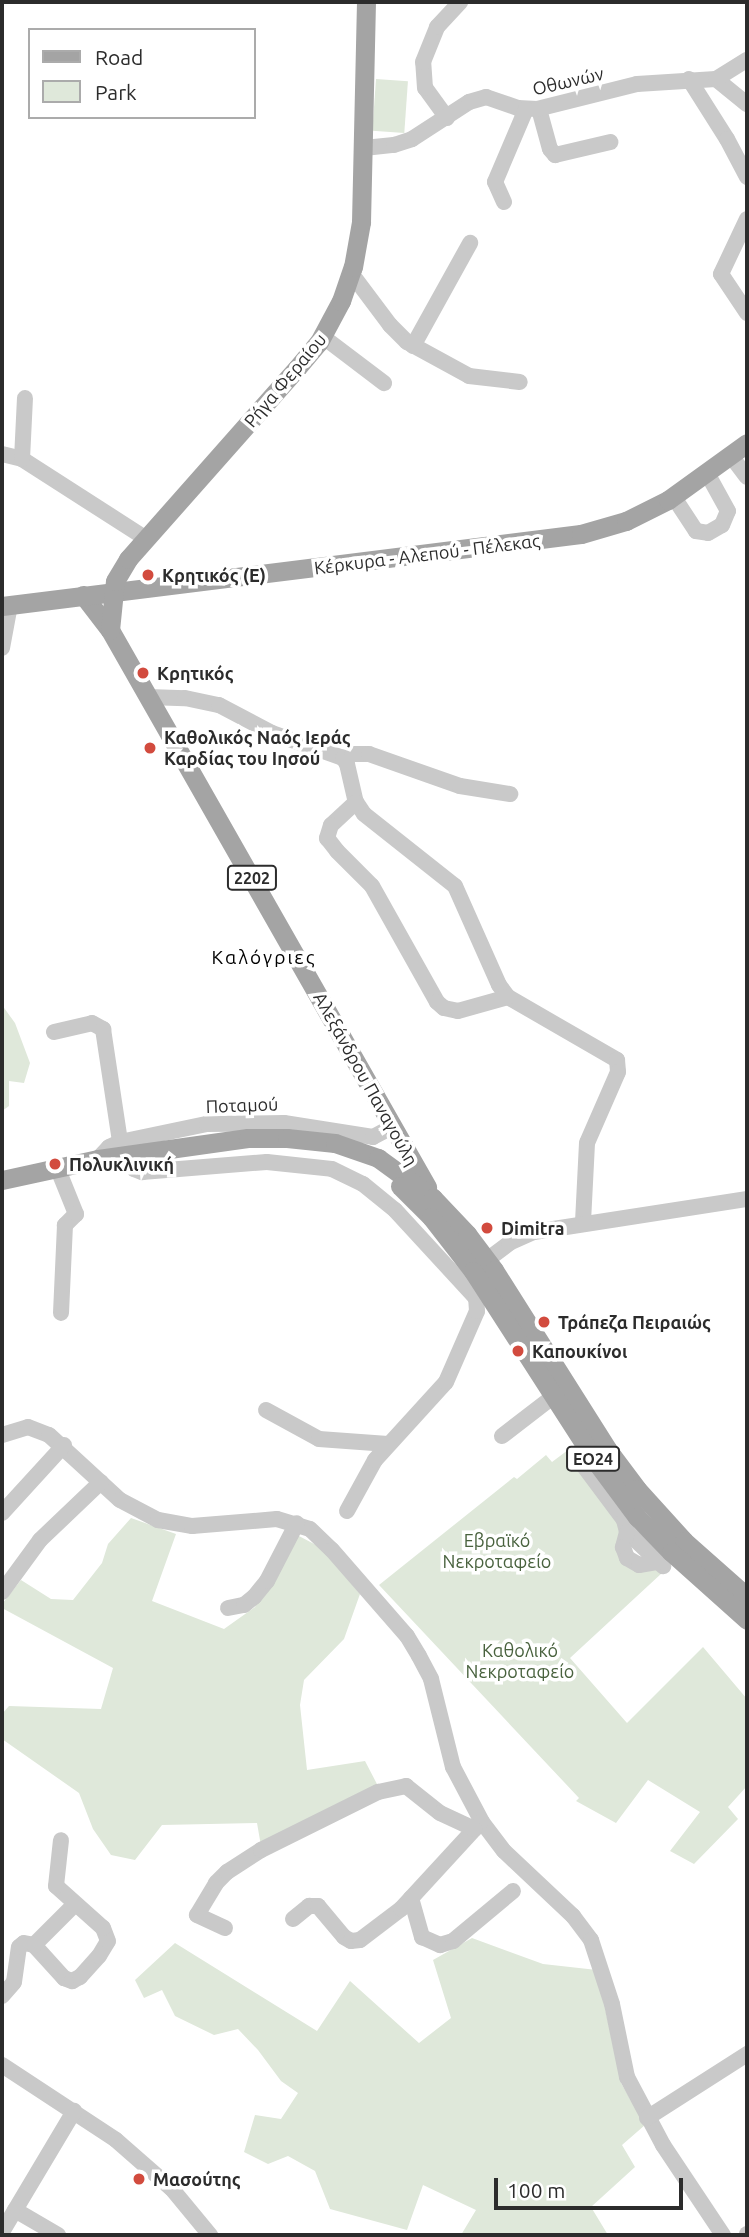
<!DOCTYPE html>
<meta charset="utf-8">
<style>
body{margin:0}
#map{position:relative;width:749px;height:2237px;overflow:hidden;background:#fff;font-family:Ubuntu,sans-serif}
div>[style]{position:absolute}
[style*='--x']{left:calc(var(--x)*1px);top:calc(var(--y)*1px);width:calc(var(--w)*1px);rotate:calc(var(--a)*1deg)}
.green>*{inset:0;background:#dfe8da;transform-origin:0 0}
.minor>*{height:16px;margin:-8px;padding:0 8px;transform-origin:8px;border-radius:8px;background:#c9c9c9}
.major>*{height:19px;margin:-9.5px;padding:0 9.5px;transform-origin:9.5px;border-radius:9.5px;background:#a4a4a4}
.dots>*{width:19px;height:19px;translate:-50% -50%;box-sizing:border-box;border:4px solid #fff;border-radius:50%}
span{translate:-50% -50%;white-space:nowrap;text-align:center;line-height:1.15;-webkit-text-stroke:7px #fff;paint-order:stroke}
.shield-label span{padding:2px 5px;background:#fff;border:2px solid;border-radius:5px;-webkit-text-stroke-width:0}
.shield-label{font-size:16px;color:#2c2c2c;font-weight:700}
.street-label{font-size:18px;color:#2c2c2c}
.poi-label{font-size:18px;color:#2c2c2c;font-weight:700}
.left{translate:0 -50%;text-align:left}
.park-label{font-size:18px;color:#49623e}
.neighbourhood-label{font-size:19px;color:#000;letter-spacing:2px}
.frame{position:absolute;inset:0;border:4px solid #2c2c2c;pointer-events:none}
.legend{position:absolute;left:28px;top:28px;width:228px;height:91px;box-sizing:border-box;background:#fff;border:2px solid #ababab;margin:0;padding:9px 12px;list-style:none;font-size:21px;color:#2c2c2c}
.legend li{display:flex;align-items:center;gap:14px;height:35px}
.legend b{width:35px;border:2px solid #ababab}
.scale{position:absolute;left:494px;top:2178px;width:189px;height:32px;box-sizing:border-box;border:4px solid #2c2c2c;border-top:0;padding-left:9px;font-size:21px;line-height:24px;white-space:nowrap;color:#2c2c2c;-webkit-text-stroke:5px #fff;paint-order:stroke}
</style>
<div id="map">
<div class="green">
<div style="left:376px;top:79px;width:32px;height:52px;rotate:4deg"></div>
<div style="clip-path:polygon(2px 1005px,15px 1023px,30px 1063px,24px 1083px,9px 1081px,9px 1106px,2px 1111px)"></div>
<div style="clip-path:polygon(568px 1450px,625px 1533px,620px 1547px,654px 1565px,662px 1573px,570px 1658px,627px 1723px,703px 1647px,747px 1699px,747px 1786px,728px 1807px,738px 1819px,694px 1864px,670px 1851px,700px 1812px,648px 1780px,616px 1823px,576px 1801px,579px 1798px,379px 1585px,514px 1477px,517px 1479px,546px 1455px,552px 1462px)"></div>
<div style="clip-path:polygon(131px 1518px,176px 1534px,152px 1601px,224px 1629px,255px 1607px,297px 1535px,318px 1546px,342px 1572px,360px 1594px,344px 1639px,304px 1680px,300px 1705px,307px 1770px,365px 1761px,378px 1786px,261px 1846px,257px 1823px,162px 1825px,135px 1860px,111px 1855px,93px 1829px,79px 1793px,2px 1739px,2px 1714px,9px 1706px,101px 1709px,113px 1668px,2px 1608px,2px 1604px,21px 1580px,51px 1599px,73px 1600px,102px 1563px,108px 1544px)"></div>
<div style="clip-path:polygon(472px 1938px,543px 1964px,597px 1970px,621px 2083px,645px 2125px,622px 2145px,635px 2167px,591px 2207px,608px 2235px,461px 2235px,476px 2210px,423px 2185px,407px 2230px,330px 2209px,315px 2171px,288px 2156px,268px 2164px,244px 2152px,255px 2115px,281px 2119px,298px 2093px,281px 2081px,258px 2050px,238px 2029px,214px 2035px,175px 2016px,162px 1990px,144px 1998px,135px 1980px,175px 1943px,317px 2031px,350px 1981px,419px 2043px,451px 2018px,433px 1960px)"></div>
</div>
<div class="minor">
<div style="--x:689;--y:79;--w:71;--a:57.7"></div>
<div style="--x:727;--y:139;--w:43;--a:62.2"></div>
<div style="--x:716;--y:79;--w:40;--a:39"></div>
<div style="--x:539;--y:109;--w:41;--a:74.6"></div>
<div style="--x:550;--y:149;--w:8;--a:50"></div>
<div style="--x:555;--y:155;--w:57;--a:-13.1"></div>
<div style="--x:447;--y:118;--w:37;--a:-126"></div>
<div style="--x:425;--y:88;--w:26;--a:-94"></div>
<div style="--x:423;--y:62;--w:38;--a:-68"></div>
<div style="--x:437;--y:27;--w:34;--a:-47"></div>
<div style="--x:364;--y:148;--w:30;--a:-6"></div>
<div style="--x:394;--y:145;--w:19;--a:-18"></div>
<div style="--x:412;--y:139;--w:68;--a:-33"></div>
<div style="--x:469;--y:102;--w:18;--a:-16"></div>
<div style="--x:486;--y:97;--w:34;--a:19"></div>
<div style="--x:518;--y:108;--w:19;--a:3"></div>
<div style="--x:537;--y:109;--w:103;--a:-14"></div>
<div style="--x:637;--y:84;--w:79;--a:-3.6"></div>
<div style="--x:716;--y:79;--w:36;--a:-32"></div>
<div style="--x:504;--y:202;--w:22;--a:-114"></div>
<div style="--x:495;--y:182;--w:79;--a:-67"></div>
<div style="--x:747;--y:219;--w:61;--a:115.3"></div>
<div style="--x:721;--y:274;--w:47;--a:56.3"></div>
<div style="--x:351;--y:273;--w:65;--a:53.1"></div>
<div style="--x:390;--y:325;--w:24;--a:45"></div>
<div style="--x:407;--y:342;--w:71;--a:28.7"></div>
<div style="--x:469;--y:376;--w:51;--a:6.7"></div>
<div style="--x:322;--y:336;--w:78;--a:37.2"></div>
<div style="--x:413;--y:346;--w:118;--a:-61"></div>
<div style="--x:2;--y:454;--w:21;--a:14"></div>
<div style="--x:22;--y:459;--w:146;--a:32.7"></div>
<div style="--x:731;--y:456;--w:26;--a:53"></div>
<div style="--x:22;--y:459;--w:61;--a:-87.2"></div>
<div style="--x:673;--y:496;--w:42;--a:56.7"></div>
<div style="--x:696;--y:531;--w:12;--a:9"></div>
<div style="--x:708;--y:533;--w:16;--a:-30"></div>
<div style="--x:722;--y:525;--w:15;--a:-67"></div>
<div style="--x:728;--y:511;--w:43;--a:-118.9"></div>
<div style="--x:2;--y:648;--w:44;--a:-79.5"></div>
<div style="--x:148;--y:697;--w:37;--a:2"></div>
<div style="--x:185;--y:698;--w:35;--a:12"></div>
<div style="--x:219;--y:705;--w:60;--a:27.8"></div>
<div style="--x:272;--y:733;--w:75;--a:19.4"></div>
<div style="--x:343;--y:758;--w:7;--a:56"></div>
<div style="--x:347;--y:764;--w:39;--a:77"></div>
<div style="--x:356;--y:802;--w:14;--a:56"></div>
<div style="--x:364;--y:814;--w:116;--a:38.4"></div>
<div style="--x:455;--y:886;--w:108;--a:66"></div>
<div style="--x:499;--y:985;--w:15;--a:53"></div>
<div style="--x:508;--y:997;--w:126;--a:30"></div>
<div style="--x:617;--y:1060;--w:12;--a:85"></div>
<div style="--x:618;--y:1072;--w:77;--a:113.6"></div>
<div style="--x:587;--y:1143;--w:80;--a:92.9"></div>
<div style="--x:343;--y:758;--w:10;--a:-24"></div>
<div style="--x:352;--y:754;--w:17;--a:0"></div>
<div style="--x:369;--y:754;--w:96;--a:19.4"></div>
<div style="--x:460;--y:786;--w:51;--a:9.1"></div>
<div style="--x:356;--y:802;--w:34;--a:137"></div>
<div style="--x:331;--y:825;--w:14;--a:107"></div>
<div style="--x:327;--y:838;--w:16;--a:52"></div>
<div style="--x:337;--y:851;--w:49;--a:45"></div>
<div style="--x:372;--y:886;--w:133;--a:60.7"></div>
<div style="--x:437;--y:1002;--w:9;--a:41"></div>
<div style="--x:444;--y:1008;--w:14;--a:12"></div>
<div style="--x:458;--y:1011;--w:52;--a:-15.6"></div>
<div style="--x:54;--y:1032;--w:39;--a:-13"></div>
<div style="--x:92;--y:1023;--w:13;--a:29"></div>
<div style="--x:103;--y:1029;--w:114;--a:81.4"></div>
<div style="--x:121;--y:1156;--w:18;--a:45"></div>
<div style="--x:134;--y:1169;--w:9;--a:21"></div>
<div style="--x:142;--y:1172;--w:125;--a:-4.6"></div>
<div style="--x:267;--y:1162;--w:65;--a:6.1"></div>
<div style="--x:332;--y:1169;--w:34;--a:26"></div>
<div style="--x:363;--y:1184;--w:41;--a:39.1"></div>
<div style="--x:395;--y:1210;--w:120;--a:47.4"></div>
<div style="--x:476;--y:1298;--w:13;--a:-29"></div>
<div style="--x:98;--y:1159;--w:16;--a:-47"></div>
<div style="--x:109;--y:1147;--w:12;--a:-24"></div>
<div style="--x:120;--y:1142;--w:89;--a:-11.7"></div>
<div style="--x:207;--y:1124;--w:77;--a:-0.7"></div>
<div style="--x:284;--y:1123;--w:90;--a:8.9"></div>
<div style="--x:373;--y:1137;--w:21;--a:-28"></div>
<div style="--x:57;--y:1167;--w:51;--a:68"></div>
<div style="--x:76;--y:1214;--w:16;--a:135"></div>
<div style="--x:65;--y:1225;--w:88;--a:92.6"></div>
<div style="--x:479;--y:1266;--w:38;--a:-37"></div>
<div style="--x:509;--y:1243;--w:27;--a:-24"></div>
<div style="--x:534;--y:1232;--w:216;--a:-8.8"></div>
<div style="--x:266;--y:1410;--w:60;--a:28.7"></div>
<div style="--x:319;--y:1439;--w:69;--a:4.1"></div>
<div style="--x:2;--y:1435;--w:27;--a:-17"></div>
<div style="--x:28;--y:1427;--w:22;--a:21"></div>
<div style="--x:49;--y:1435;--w:96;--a:42.5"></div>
<div style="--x:120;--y:1500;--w:43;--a:27.8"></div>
<div style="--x:158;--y:1520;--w:35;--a:10"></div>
<div style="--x:192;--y:1526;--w:85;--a:-4.7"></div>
<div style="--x:277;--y:1519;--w:34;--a:17"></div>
<div style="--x:310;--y:1529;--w:30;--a:44"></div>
<div style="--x:332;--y:1550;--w:114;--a:48.9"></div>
<div style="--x:407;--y:1636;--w:23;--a:59"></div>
<div style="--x:419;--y:1656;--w:26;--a:62"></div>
<div style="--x:431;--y:1679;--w:91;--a:76"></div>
<div style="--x:453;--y:1767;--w:62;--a:62.2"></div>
<div style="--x:482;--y:1822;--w:36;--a:53"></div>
<div style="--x:504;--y:1851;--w:95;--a:43.3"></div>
<div style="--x:573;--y:1916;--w:30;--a:53"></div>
<div style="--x:591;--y:1940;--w:67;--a:71.8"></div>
<div style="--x:612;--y:2004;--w:75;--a:78.4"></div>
<div style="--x:627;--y:2077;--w:77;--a:62.1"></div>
<div style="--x:663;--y:2145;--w:108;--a:56.3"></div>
<div style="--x:502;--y:1436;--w:66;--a:-37.6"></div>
<div style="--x:577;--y:1457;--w:79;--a:53.3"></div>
<div style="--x:624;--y:1520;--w:12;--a:76"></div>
<div style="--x:627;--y:1532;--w:50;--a:43.4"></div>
<div style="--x:347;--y:1511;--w:58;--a:-61.2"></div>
<div style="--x:375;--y:1460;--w:105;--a:-47.7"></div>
<div style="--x:446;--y:1382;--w:77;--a:-66.4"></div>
<div style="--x:477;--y:1311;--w:13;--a:-94"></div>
<div style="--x:2;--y:1513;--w:92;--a:-47.6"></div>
<div style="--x:627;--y:1532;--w:16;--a:105"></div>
<div style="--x:623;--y:1547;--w:12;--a:70"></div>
<div style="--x:627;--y:1558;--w:14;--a:30"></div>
<div style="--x:639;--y:1565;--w:18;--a:-9"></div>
<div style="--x:2;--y:1592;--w:64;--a:-53.8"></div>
<div style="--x:40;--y:1540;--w:84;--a:-43.6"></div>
<div style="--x:228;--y:1608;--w:16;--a:-11"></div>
<div style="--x:244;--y:1605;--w:13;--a:-39"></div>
<div style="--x:254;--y:1597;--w:21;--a:-51"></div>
<div style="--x:267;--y:1581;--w:65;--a:-62.7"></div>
<div style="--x:411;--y:1898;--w:41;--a:74.2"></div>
<div style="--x:422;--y:1937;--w:20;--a:24"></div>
<div style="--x:440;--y:1945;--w:14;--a:-17"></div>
<div style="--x:453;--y:1941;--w:78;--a:-39.8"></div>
<div style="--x:293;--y:1919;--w:21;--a:-39"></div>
<div style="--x:309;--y:1906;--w:9;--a:0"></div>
<div style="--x:318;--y:1906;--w:40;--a:50"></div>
<div style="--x:344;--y:1937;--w:8;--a:30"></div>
<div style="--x:351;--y:1941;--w:9;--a:-6"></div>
<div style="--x:360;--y:1940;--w:51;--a:-37.1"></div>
<div style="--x:401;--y:1909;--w:117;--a:-47.4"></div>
<div style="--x:225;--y:1928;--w:31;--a:-155"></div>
<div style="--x:197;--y:1915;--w:37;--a:-59"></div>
<div style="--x:216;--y:1883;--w:16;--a:-45"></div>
<div style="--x:227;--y:1872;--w:40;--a:-32.9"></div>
<div style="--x:261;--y:1850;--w:131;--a:-26.4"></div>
<div style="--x:378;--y:1792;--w:29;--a:-12"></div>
<div style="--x:406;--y:1786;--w:43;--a:38.5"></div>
<div style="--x:440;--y:1813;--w:38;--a:25"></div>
<div style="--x:34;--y:1945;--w:45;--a:47.7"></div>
<div style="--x:64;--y:1978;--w:9;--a:21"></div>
<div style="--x:72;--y:1981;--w:9;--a:-27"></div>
<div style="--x:80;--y:1977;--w:28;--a:-48"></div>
<div style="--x:99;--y:1956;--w:17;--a:-59"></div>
<div style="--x:108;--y:1941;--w:14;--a:-111"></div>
<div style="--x:103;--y:1928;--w:63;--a:-138.2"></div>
<div style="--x:56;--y:1886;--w:46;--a:-83.8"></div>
<div style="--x:2;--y:1996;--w:18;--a:-49"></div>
<div style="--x:14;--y:1982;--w:35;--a:-82"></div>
<div style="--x:19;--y:1947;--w:6;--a:-39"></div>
<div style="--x:24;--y:1943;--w:10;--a:11"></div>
<div style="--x:34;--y:1945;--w:58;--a:-45"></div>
<div style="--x:2;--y:2065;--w:136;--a:33.3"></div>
<div style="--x:116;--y:2140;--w:74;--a:41.2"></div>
<div style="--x:172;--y:2189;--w:60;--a:50.4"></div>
<div style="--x:647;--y:2118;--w:119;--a:-32.6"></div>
<div style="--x:15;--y:2210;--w:50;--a:30.2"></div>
<div style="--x:2;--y:2232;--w:141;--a:-59.2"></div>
<div style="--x:747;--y:2235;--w:1;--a:-90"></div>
</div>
<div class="major">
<div style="--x:83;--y:595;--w:44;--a:52.4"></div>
<div style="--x:110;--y:630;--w:641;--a:60.35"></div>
<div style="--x:2;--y:606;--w:583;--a:-7.09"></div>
<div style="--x:581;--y:534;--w:47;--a:-16.1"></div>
<div style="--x:626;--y:521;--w:47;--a:-26.6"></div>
<div style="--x:668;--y:500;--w:97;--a:-35.8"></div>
<div style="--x:110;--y:630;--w:49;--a:-84.2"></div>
<div style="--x:115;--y:581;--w:26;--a:-59"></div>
<div style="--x:128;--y:559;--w:255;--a:-48.5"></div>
<div style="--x:297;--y:368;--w:34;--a:-50"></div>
<div style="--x:319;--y:342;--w:47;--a:-61.8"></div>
<div style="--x:341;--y:301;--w:36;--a:-71"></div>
<div style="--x:353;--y:267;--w:46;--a:-79.9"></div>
<div style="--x:361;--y:222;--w:220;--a:-88.7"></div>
<div style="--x:2;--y:1180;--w:98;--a:-12.3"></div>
<div style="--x:98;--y:1159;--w:151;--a:-8"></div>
<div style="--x:248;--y:1138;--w:39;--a:0"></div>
<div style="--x:287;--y:1138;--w:48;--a:5.9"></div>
<div style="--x:335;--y:1143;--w:46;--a:19.2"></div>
<div style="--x:378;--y:1158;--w:68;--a:36"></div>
<div style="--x:433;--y:1198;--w:50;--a:46.6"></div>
<div style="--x:467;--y:1234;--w:45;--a:53.1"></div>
<div style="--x:494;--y:1270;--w:212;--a:57.7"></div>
<div style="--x:607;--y:1449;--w:50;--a:53.1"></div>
<div style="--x:637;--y:1489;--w:70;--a:47.9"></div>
<div style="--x:684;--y:1541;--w:84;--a:41.6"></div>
<div style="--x:400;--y:1186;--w:44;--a:45"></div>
<div style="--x:431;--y:1217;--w:68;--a:52.1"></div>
<div style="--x:473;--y:1271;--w:224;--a:57.2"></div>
<div style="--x:594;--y:1459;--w:72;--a:53.4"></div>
<div style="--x:637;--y:1517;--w:49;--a:45.8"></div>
<div style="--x:671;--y:1552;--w:102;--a:41.8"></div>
</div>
<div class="dots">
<div style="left:148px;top:575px;background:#d24b3e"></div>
<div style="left:143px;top:673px;background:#d24b3e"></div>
<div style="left:150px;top:748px;background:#d24b3e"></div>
<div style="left:55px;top:1164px;background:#d24b3e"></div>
<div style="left:487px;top:1228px;background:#d24b3e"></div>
<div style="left:544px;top:1322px;background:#d24b3e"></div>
<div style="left:518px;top:1351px;background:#d24b3e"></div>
<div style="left:139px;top:2179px;background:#d24b3e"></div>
</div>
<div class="shield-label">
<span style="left:252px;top:878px">2202</span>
<span style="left:593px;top:1459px">ΕΟ24</span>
</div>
<div class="street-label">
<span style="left:568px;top:81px;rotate:-13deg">Οθωνών</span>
<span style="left:285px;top:380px;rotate:-50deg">Ρήγα Φεραίου</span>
<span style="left:427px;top:554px;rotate:-7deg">Κέρκυρα - Αλεπού - Πέλεκας</span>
<span style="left:366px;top:1079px;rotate:61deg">Αλεξάνδρου Παναγούλη</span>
<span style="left:242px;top:1105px;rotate:-2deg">Ποταμού</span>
</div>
<div class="poi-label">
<span class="left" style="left:162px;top:575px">Κρητικός (E)</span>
<span class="left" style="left:157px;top:673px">Κρητικός</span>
<span class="left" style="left:164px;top:748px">Καθολικός Ναός Ιεράς<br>Καρδίας του Ιησού</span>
<span class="left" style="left:69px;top:1164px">Πολυκλινική</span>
<span class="left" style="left:501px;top:1228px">Dimitra</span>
<span class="left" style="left:558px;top:1322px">Τράπεζα Πειραιώς</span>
<span class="left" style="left:532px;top:1351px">Καπουκίνοι</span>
<span class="left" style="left:153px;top:2179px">Μασούτης</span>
</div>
<div class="park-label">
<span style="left:497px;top:1551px">Εβραϊκό<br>Νεκροταφείο</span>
<span style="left:520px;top:1661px">Καθολικό<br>Νεκροταφείο</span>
</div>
<div class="neighbourhood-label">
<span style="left:264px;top:958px">Καλόγριες</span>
</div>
<div class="frame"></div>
<ul class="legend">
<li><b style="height:9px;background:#a4a4a4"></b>Road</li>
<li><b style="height:19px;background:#dfe8da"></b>Park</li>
</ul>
<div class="scale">100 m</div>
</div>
